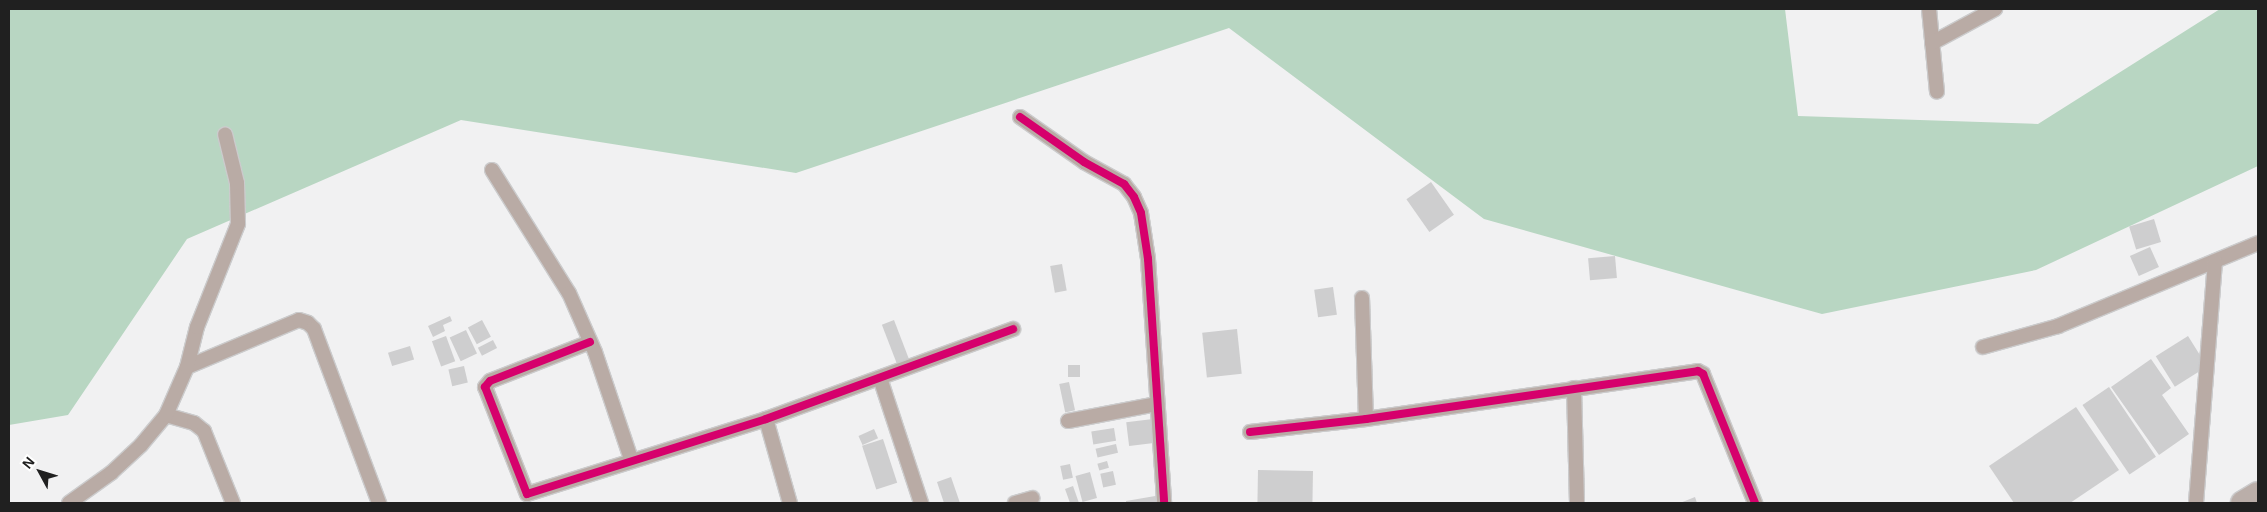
<!DOCTYPE html>
<style>
body{margin:0}
#map{position:relative;width:2267px;height:512px;overflow:hidden;background:#f1f1f2;font-family:Arial,sans-serif}
div>[style]{position:absolute}
[style*='--x']{left:calc(var(--x)*1px);top:calc(var(--y)*1px);width:calc(var(--w)*1px);rotate:calc(var(--a)*1deg)}
.forest>*{inset:0;background:#b8d6c2}
.building>*{inset:0;background:#cececf;transform-origin:0 0}
.roads{filter:drop-shadow(1px 0 #cbcbcc) drop-shadow(-1px 0 #cbcbcc) drop-shadow(0 1px #cbcbcc) drop-shadow(0 -1px #cbcbcc)}
.minor>*{height:14px;margin:-7px;padding:0 7px;transform-origin:7px;border-radius:7px;background:#b9aba5}
.trunk>*{height:24px;margin:-12px;padding:0 12px;transform-origin:12px;border-radius:12px;background:#baaea9}
.cycleway>*{height:8px;margin:-4px;padding:0 4px;transform-origin:4px;border-radius:4px;background:#d6006c}
span{translate:-50% -50%;white-space:nowrap;text-align:center;line-height:1.15;-webkit-text-stroke:4.5px #fff;paint-order:stroke}
.frame{position:absolute;inset:0;border:10px solid #202020;pointer-events:none}
.north{position:absolute;left:15px;top:447px;width:50px;height:50px;-webkit-text-stroke:4px #fff;paint-order:stroke;rotate:309deg;font-size:14px;font-weight:700;line-height:20px;text-align:center;color:#202020}
.north::after{content:'';display:block;margin:auto;width:18px;height:22px;background:#202020;clip-path:polygon(50% 0,100% 100%,50% 72%,0 100%)}
</style>
<div id="map">
<div class="forest">
<div style="clip-path:polygon(9px 9px,1785px 9px,1798px 116px,2038px 124px,2220px 9px,2258px 9px,2258px 166px,2036px 270px,1822px 314px,1484px 219px,1229px 28px,796px 173px,461px 120px,187px 239px,68px 415px,9px 425px)"></div>
</div>
<div class="building">
<div style="left:1431px;top:182px;width:40px;height:30px;rotate:55deg"></div>
<div style="left:2154px;top:219px;width:24px;height:26px;rotate:73deg"></div>
<div style="left:2150px;top:247px;width:22px;height:22px;rotate:66deg"></div>
<div style="left:1615px;top:256px;width:22px;height:27px;rotate:85deg"></div>
<div style="left:1062px;top:264px;width:27px;height:12px;rotate:80deg"></div>
<div style="left:1333px;top:287px;width:28px;height:19px;rotate:82deg"></div>
<div style="clip-path:polygon(450px 316px,452px 321px,443px 325px,445px 331px,433px 337px,428px 326px)"></div>
<div style="left:482px;top:320px;width:19px;height:16px;rotate:62deg"></div>
<div style="left:894px;top:320px;width:43px;height:13px;rotate:69deg"></div>
<div style="left:1237px;top:329px;width:45px;height:35px;rotate:84deg"></div>
<div style="left:466px;top:330px;width:26px;height:18px;rotate:65deg"></div>
<div style="left:446px;top:336px;width:27px;height:15px;rotate:70deg"></div>
<div style="left:2188px;top:336px;width:36px;height:38px;rotate:58deg"></div>
<div style="left:493px;top:340px;width:9px;height:17px;rotate:63deg"></div>
<div style="left:410px;top:346px;width:14px;height:23px;rotate:73deg"></div>
<div style="clip-path:polygon(2151px 359px,2171px 388px,2162px 395px,2189px 434px,2159px 455px,2111px 387px)"></div>
<div style="left:1068px;top:365px;width:12px;height:12px"></div>
<div style="left:464px;top:366px;width:17px;height:16px;rotate:77deg"></div>
<div style="left:1069px;top:382px;width:29px;height:10px;rotate:78deg"></div>
<div style="left:2109px;top:387px;width:84px;height:32px;rotate:56deg"></div>
<div style="clip-path:polygon(2076px 407px,2119px 470px,2070px 503px,2014px 503px,1989px 466px)"></div>
<div style="left:1153px;top:419px;width:24px;height:27px;rotate:83deg"></div>
<div style="left:1114px;top:428px;width:13px;height:23px;rotate:81deg"></div>
<div style="left:874px;top:429px;width:10px;height:17px;rotate:66deg"></div>
<div style="left:883px;top:439px;width:46px;height:22px;rotate:72deg"></div>
<div style="left:1116px;top:444px;width:9px;height:21px;rotate:77deg"></div>
<div style="left:1107px;top:461px;width:7px;height:10px;rotate:74deg"></div>
<div style="left:1070px;top:464px;width:14px;height:10px;rotate:78deg"></div>
<div style="left:1258px;top:470px;width:55px;height:33px;rotate:1deg"></div>
<div style="left:1113px;top:471px;width:14px;height:13px;rotate:78deg"></div>
<div style="left:1090px;top:472px;width:27px;height:15px;rotate:75deg"></div>
<div style="clip-path:polygon(951px 477px,960px 503px,944px 503px,937px 482px)"></div>
<div style="clip-path:polygon(1073px 486px,1079px 503px,1070px 503px,1065px 489px)"></div>
<div style="clip-path:polygon(1161px 495px,1162px 503px,1126px 503px,1126px 501px)"></div>
<div style="clip-path:polygon(1695px 497px,1697px 503px,1680px 503px)"></div>
</div>
<div class="roads">
<div class="minor">
<div style="--x:1929;--y:9;--w:83;--a:84.5"></div>
<div style="--x:1932;--y:43;--w:72;--a:-28.4"></div>
<div style="--x:1020;--y:117;--w:78;--a:35.1"></div>
<div style="--x:1084;--y:162;--w:46;--a:28.8"></div>
<div style="--x:1124;--y:184;--w:16;--a:52"></div>
<div style="--x:1134;--y:197;--w:17;--a:66"></div>
<div style="--x:1141;--y:213;--w:47;--a:81.3"></div>
<div style="--x:1148;--y:259;--w:245;--a:86.2"></div>
<div style="--x:492;--y:170;--w:145;--a:58"></div>
<div style="--x:569;--y:293;--w:64;--a:66.2"></div>
<div style="--x:595;--y:352;--w:113;--a:71.4"></div>
<div style="--x:1362;--y:298;--w:121;--a:88.1"></div>
<div style="--x:590;--y:342;--w:107;--a:158.7"></div>
<div style="--x:490;--y:381;--w:8;--a:130"></div>
<div style="--x:485;--y:387;--w:115;--a:68.6"></div>
<div style="--x:527;--y:494;--w:250;--a:-17.4"></div>
<div style="--x:766;--y:419;--w:263;--a:-20"></div>
<div style="--x:1983;--y:347;--w:78;--a:-15.6"></div>
<div style="--x:2058;--y:326;--w:217;--a:-22.5"></div>
<div style="--x:187;--y:367;--w:121;--a:-22.8"></div>
<div style="--x:299;--y:320;--w:9;--a:18"></div>
<div style="--x:308;--y:323;--w:8;--a:45"></div>
<div style="--x:314;--y:329;--w:186;--a:69.5"></div>
<div style="--x:880;--y:378;--w:132;--a:71.8"></div>
<div style="--x:1574;--y:388;--w:115;--a:88.5"></div>
<div style="--x:166;--y:415;--w:29;--a:16"></div>
<div style="--x:194;--y:423;--w:13;--a:39"></div>
<div style="--x:204;--y:431;--w:78;--a:68.1"></div>
<div style="--x:766;--y:419;--w:87;--a:74.1"></div>
<div style="--x:1068;--y:421;--w:91;--a:-10.8"></div>
<div style="--x:1250;--y:432;--w:117;--a:-6.4"></div>
<div style="--x:1366;--y:419;--w:335;--a:-8.2"></div>
<div style="--x:1698;--y:371;--w:6;--a:31"></div>
<div style="--x:1703;--y:374;--w:139;--a:68"></div>
<div style="--x:69;--y:503;--w:52;--a:-35.5"></div>
<div style="--x:111;--y:473;--w:41;--a:-43"></div>
<div style="--x:141;--y:445;--w:39;--a:-50"></div>
<div style="--x:166;--y:415;--w:52;--a:-66.4"></div>
<div style="--x:187;--y:367;--w:41;--a:-76"></div>
<div style="--x:197;--y:327;--w:111;--a:-68.3"></div>
<div style="--x:238;--y:224;--w:41;--a:-91.4"></div>
<div style="--x:237;--y:183;--w:50;--a:-103.8"></div>
<div style="--x:1015;--y:503;--w:18;--a:-16"></div>
<div style="--x:2196;--y:503;--w:242;--a:-85.5"></div>
</div>
<div class="trunk">
<div style="--x:2243;--y:503;--w:17;--a:-31"></div>
</div>
</div>
<div class="cycleway">
<div style="--x:1020;--y:117;--w:78;--a:35.1"></div>
<div style="--x:1084;--y:162;--w:46;--a:28.8"></div>
<div style="--x:1124;--y:184;--w:16;--a:52"></div>
<div style="--x:1134;--y:197;--w:17;--a:66"></div>
<div style="--x:1141;--y:213;--w:47;--a:81.3"></div>
<div style="--x:1148;--y:259;--w:245;--a:86.2"></div>
<div style="--x:590;--y:342;--w:107;--a:158.7"></div>
<div style="--x:490;--y:381;--w:8;--a:130"></div>
<div style="--x:485;--y:387;--w:115;--a:68.6"></div>
<div style="--x:527;--y:494;--w:250;--a:-17.4"></div>
<div style="--x:766;--y:419;--w:263;--a:-20"></div>
<div style="--x:1250;--y:432;--w:117;--a:-6.4"></div>
<div style="--x:1366;--y:419;--w:335;--a:-8.2"></div>
<div style="--x:1698;--y:371;--w:6;--a:31"></div>
<div style="--x:1703;--y:374;--w:139;--a:68"></div>
</div>
<div class="frame"></div>
<div class="north">N</div>
</div>
